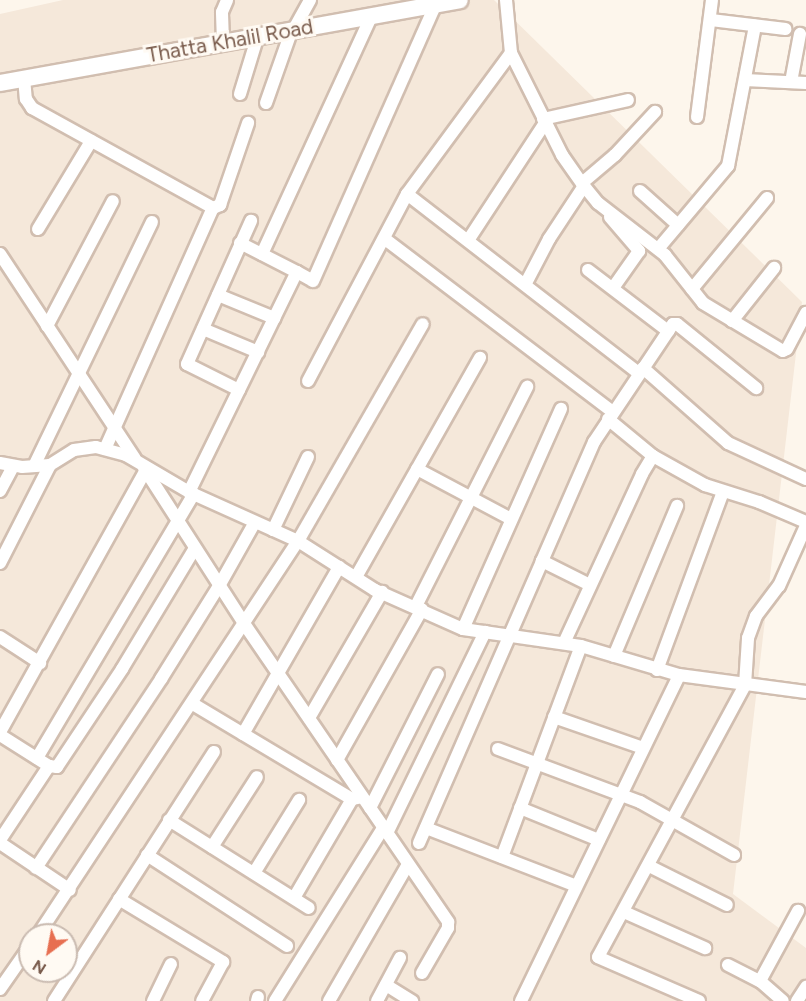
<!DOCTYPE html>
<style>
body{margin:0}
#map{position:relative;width:806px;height:1001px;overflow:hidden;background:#fdf6ec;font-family:Figtree,sans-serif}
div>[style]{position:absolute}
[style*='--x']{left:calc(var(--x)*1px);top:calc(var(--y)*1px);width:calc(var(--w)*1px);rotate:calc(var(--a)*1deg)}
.residential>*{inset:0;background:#f5e8da}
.roads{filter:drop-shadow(2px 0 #d1beb0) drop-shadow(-2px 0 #d1beb0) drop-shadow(0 2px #d1beb0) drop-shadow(0 -2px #d1beb0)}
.street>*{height:12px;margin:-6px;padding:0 6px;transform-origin:6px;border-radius:6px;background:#fff}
.secondary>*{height:16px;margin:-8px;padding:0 8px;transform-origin:8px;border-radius:8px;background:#fff}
span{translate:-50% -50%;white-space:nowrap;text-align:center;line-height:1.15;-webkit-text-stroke:6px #fffaf3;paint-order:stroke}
.street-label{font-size:21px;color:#7a5c4d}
.north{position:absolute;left:18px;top:923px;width:60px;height:60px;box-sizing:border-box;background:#fffaf3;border:2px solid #cabbb1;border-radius:50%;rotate:212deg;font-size:16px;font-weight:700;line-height:24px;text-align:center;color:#7a5c4d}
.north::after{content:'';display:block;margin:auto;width:21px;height:27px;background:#e76f51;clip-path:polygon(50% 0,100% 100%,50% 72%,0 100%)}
</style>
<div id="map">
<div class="residential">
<div style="clip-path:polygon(evenodd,63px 0,494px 0,802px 302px,733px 894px,806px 948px,806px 1001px,0 1001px,0 14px,63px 0,30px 935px,66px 935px,66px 971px,30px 971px,30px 935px)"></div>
</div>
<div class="roads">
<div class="street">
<div style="--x:711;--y:20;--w:75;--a:6.9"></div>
<div style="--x:294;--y:29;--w:33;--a:-61"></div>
<div style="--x:223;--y:42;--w:30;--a:-92"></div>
<div style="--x:222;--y:12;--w:13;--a:-67"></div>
<div style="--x:511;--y:53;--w:114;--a:63.4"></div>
<div style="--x:562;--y:155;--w:38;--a:55"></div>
<div style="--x:584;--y:186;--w:22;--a:51"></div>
<div style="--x:598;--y:203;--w:85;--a:37.8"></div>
<div style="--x:665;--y:255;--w:61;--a:51.6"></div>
<div style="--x:703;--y:303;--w:93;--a:31"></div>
<div style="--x:783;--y:351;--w:4;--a:-27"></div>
<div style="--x:787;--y:349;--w:41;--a:-62.2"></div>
<div style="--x:24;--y:78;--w:21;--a:85"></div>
<div style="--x:26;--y:99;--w:11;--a:56"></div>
<div style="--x:32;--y:108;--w:207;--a:28.9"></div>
<div style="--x:213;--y:208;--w:8;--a:-23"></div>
<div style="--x:220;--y:205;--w:87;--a:-71.1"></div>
<div style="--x:745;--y:80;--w:61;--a:2.8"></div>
<div style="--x:791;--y:82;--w:49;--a:-79.4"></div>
<div style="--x:240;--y:94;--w:62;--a:-73"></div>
<div style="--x:266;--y:103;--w:78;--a:-70.6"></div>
<div style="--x:697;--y:117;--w:118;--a:-82.7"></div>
<div style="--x:543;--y:119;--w:87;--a:-12.6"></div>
<div style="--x:582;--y:183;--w:43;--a:-40.3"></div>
<div style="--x:615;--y:155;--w:59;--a:-47.1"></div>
<div style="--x:640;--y:191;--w:51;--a:41.8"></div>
<div style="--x:407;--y:194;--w:293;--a:37.7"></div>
<div style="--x:610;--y:217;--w:45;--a:49.5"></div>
<div style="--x:639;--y:251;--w:45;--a:125.1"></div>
<div style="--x:38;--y:229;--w:103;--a:-58.9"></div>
<div style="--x:385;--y:239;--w:286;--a:37.2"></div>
<div style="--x:469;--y:239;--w:139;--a:-56.8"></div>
<div style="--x:240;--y:243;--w:64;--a:27"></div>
<div style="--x:658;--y:249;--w:109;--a:-49.9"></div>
<div style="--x:728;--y:166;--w:143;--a:-79.1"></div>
<div style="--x:0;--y:254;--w:245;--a:56.6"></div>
<div style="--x:262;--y:254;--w:263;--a:-65.3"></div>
<div style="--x:588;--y:270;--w:101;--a:37.3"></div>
<div style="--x:526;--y:283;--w:50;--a:-62.4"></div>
<div style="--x:549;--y:239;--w:64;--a:-56.6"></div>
<div style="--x:692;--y:289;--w:118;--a:-50.5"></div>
<div style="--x:218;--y:295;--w:61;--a:22.3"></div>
<div style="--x:732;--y:321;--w:68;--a:-51.6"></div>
<div style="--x:47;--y:326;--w:141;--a:-62.2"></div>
<div style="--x:203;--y:329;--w:60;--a:22.7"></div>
<div style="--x:643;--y:368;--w:113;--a:41.4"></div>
<div style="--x:728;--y:443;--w:86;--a:24.8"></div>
<div style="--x:308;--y:381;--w:212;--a:-62.1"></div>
<div style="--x:407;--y:194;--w:175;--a:-53.6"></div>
<div style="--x:511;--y:53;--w:53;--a:-95.4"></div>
<div style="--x:239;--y:390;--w:58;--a:-153.4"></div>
<div style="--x:187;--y:364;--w:157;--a:-65.9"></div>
<div style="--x:608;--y:419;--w:58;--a:39.4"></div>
<div style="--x:653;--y:456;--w:60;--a:29.1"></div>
<div style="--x:705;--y:485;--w:57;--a:17.5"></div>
<div style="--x:759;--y:502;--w:51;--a:23.1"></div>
<div style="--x:105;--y:449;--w:264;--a:-65.9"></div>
<div style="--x:0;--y:463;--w:22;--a:10"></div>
<div style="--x:22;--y:467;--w:28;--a:-4"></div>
<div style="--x:50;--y:465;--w:28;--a:-32"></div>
<div style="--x:74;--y:450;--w:22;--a:-8"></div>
<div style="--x:96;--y:447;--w:31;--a:15"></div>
<div style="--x:126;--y:455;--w:73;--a:30.4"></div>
<div style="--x:189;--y:492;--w:120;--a:24.2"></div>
<div style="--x:298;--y:541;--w:91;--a:32.5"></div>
<div style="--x:375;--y:590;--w:96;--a:23.9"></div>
<div style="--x:463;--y:629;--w:119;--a:8.2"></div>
<div style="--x:581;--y:646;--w:102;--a:16.5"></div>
<div style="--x:679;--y:675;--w:128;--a:7.6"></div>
<div style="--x:34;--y:466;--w:271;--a:-64.2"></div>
<div style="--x:144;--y:468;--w:187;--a:57.2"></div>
<div style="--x:245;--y:625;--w:360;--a:55.6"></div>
<div style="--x:448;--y:922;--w:6;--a:90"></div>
<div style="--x:448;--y:928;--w:52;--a:120"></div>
<div style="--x:417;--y:469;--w:106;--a:28"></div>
<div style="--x:0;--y:491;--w:27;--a:-62"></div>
<div style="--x:189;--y:492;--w:245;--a:-63.9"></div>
<div style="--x:297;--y:272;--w:18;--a:29"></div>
<div style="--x:313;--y:281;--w:303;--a:-66.1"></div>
<div style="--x:273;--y:530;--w:81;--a:-64.4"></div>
<div style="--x:0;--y:563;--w:110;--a:-63"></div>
<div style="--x:356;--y:577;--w:252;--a:-60.5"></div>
<div style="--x:590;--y:585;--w:54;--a:-153.4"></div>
<div style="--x:542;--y:561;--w:130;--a:-66.4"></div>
<div style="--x:594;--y:442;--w:142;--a:-56.2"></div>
<div style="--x:673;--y:324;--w:4;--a:0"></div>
<div style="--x:677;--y:324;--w:102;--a:39"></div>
<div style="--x:416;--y:606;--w:246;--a:-63.1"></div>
<div style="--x:463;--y:629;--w:241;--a:-66"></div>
<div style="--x:0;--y:637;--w:48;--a:33"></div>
<div style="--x:564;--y:643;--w:186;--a:-65.2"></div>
<div style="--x:642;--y:474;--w:21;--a:-59"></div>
<div style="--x:614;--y:656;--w:163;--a:-67.2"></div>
<div style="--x:657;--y:670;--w:190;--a:-69.7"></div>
<div style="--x:193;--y:704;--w:185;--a:30.9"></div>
<div style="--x:352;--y:799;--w:10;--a:-11"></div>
<div style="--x:554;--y:717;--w:94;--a:19.2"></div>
<div style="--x:309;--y:718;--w:146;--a:-59.9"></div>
<div style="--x:0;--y:732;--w:300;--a:-60.9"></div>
<div style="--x:243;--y:734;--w:193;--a:-60.1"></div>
<div style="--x:0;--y:735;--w:58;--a:32.3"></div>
<div style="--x:49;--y:766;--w:8;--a:7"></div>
<div style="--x:57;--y:767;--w:118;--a:-56.4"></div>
<div style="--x:122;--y:669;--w:141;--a:-58.9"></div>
<div style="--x:498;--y:749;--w:152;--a:20.5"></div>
<div style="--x:640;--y:802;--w:108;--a:29.4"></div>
<div style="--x:37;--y:758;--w:307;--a:-59.3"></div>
<div style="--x:337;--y:760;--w:173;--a:-60.6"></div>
<div style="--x:370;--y:808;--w:150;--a:-63.1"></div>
<div style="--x:520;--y:808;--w:85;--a:22.1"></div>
<div style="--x:169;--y:820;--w:165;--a:32.2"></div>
<div style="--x:426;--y:828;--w:161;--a:21.1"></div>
<div style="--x:387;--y:833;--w:224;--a:-64"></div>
<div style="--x:0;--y:840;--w:89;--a:-56.5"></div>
<div style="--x:0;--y:843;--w:84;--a:33.9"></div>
<div style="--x:419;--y:843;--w:308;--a:-66.4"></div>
<div style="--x:212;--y:847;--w:83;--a:-57.3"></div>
<div style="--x:147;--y:855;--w:167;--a:33"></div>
<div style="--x:502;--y:857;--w:225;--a:-69.5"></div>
<div style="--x:649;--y:866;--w:87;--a:26.6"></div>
<div style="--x:36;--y:868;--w:227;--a:-56.5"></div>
<div style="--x:161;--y:679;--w:110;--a:-58.1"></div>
<div style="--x:219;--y:586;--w:73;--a:-60.6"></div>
<div style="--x:254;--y:873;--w:86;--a:-58.3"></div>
<div style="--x:294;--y:898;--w:115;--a:-59.6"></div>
<div style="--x:119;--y:899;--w:122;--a:31.2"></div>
<div style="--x:223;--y:962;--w:44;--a:118.3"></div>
<div style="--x:624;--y:912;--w:89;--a:24"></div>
<div style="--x:38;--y:935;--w:472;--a:-56.6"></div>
<div style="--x:298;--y:541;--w:250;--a:-60.1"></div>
<div style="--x:728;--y:965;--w:36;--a:27"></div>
<div style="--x:760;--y:981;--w:30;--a:41"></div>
<div style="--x:760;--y:981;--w:80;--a:-61.5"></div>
<div style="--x:386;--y:985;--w:31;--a:32"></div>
<div style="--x:0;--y:989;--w:52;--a:-55.1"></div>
<div style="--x:54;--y:1001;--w:296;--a:-57.3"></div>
<div style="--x:153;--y:1001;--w:41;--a:-64.1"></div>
<div style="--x:257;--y:1001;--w:4;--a:-76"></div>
<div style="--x:275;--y:1001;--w:204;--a:-58"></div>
<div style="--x:329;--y:1001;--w:158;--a:-60"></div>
<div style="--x:377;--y:1001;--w:49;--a:-61.9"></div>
<div style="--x:521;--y:1001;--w:362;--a:-64.1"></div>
<div style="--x:699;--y:1001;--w:110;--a:-156.5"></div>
<div style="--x:598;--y:957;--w:309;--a:-61.6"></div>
<div style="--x:745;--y:685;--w:47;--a:-86.3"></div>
<div style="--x:748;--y:638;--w:23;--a:-70"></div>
<div style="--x:756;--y:616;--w:38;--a:-53"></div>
<div style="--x:779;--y:586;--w:66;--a:-65.8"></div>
<div style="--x:797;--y:1001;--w:17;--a:-57"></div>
</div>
<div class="secondary">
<div style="--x:0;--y:83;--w:467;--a:-10.2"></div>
</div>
</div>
<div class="street-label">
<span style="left:230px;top:41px;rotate:-10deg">Thatta Khalil Road</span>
</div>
<div class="north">N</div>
</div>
